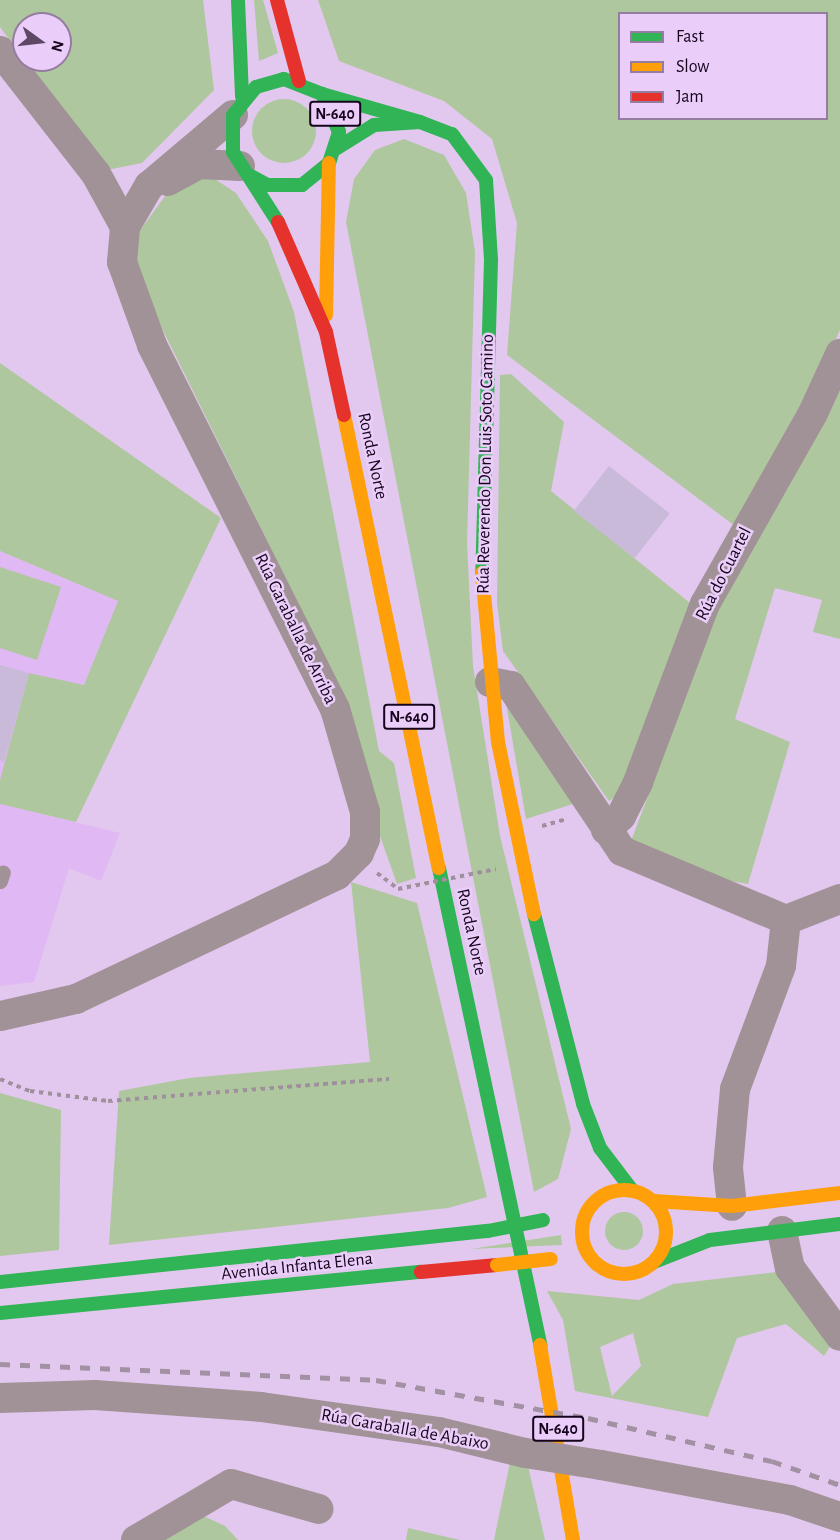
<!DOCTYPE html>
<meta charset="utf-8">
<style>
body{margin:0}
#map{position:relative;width:840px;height:1540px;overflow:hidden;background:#e2c8ef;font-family:"Alegreya Sans",sans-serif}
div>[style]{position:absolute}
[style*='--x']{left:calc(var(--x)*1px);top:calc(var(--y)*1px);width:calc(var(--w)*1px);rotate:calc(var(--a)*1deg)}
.built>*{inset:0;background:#e0b8f3}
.green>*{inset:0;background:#afc79e}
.round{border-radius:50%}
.building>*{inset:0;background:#c9bada;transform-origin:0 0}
.path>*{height:4px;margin-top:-2px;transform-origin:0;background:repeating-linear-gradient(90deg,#a0909d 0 4.5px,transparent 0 9px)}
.lane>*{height:15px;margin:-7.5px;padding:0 7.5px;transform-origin:7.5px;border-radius:7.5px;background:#a19297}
.street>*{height:30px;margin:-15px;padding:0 15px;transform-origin:15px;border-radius:15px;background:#a19297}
.fast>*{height:14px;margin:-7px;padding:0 7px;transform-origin:7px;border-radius:7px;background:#30b455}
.slow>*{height:14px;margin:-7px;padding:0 7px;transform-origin:7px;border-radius:7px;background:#ff9f0a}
.slow>.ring{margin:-7px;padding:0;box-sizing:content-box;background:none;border:14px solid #ff9f0a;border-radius:50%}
.jam>*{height:14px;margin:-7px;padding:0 7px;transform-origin:7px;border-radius:7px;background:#e5322d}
.rail>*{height:4.5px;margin-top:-2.25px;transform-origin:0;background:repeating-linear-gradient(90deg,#a291a3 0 10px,transparent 0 20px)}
.path-bridge>*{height:4px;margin-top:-2px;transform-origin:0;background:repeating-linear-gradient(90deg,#a0909d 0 4.5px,transparent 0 9px)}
.street-bridge>*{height:30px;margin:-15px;padding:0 15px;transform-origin:15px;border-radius:15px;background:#a19297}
.fast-bridge>*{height:14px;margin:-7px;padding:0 7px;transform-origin:7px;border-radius:7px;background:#30b455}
.slow-bridge>*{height:14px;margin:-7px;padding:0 7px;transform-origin:7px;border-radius:7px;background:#ff9f0a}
span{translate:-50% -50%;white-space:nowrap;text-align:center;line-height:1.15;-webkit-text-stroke:5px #eacef9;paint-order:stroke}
.shield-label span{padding:2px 4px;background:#eacef9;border:2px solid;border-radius:4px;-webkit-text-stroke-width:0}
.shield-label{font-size:16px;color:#15041c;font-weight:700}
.street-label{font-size:18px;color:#15041c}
.legend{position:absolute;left:618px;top:12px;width:210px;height:108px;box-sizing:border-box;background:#eacef9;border:2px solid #957da1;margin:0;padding:8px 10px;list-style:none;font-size:18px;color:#15041c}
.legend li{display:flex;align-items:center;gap:12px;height:30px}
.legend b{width:30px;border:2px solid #957da1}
.north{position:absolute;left:12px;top:12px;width:60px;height:60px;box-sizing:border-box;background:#eacef9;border:2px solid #957da1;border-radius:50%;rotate:105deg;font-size:16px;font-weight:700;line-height:24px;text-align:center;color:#15041c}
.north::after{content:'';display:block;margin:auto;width:21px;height:27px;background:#5d4966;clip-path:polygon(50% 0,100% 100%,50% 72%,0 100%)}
</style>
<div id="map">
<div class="built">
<div style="clip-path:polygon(0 551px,118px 601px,84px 685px,29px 674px,0 782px)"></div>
<div style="clip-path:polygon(0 804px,120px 833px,101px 881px,69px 868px,34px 982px,0 986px)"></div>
</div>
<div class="green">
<div style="clip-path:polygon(0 0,203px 0,214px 90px,142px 163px,107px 170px,24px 60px,60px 60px,60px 24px,24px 24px,24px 60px,0 27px)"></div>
<div style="clip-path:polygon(254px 0,263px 0,278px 53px,259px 61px)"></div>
<div style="clip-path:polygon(evenodd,318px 0,840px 0,840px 330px,806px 402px,735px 526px,507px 355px,517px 223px,492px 139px,444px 101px,339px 61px,318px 0,620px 14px,826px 14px,826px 118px,620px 118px,620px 14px)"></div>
<div class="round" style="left:252px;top:99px;width:64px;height:64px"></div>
<div style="clip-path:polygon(404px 139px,444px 155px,466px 193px,475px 252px,467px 543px,473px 666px,500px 836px,571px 1129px,558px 1179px,534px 1192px,346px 222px,354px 179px,375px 150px)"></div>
<div style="clip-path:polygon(209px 175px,236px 193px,268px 241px,294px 312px,379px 751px,394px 763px,416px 878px,397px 884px,295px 597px,142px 288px,136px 259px,139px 232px,173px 185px)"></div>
<div style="clip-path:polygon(0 363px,221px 518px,76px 822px,0 804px,0 780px,29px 673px,84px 685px,118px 601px,0 551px)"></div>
<div style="clip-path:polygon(511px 374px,564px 422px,551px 491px,695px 607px,624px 790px,609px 801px,503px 651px,497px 603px,500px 375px)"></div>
<div style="clip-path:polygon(840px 390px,840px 639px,813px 632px,822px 600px,775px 588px,735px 719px,790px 742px,748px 884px,693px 874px,631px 841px,724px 595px)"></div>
<div style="clip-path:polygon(0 567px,61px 587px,37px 660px,0 648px)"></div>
<div style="clip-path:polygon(506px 703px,576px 803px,526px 819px)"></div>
<div style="clip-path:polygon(351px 882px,417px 903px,487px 1197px,448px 1208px,109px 1245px,119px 1091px,189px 1078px,370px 1062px)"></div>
<div style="clip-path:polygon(0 1093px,61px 1110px,59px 1250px,0 1256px)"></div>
<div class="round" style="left:605px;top:1212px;width:38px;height:38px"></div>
<div style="clip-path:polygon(561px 1235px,562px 1245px,471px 1249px)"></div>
<div style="clip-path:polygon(evenodd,777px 1272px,834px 1340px,824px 1356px,786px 1324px,737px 1338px,708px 1417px,575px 1391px,563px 1320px,547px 1291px,639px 1300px,673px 1284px,777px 1272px,633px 1333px,641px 1366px,612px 1396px,600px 1347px,633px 1333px)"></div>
<div style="clip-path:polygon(510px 1462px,528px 1466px,545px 1540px,494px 1540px)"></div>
<div style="clip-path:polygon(197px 1513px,225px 1526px,238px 1540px,150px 1540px)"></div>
<div style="clip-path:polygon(408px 1528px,460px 1540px,406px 1540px)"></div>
</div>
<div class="building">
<div style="left:609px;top:466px;width:77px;height:57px;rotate:38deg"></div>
<div style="clip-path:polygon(0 665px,29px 673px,4px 762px,0 760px)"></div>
</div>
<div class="path">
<div style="--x:542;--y:826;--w:26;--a:-16"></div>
<div style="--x:377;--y:873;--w:26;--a:37"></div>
<div style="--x:0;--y:1079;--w:32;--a:22"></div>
<div style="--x:30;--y:1091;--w:79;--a:7.3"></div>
<div style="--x:108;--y:1101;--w:282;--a:-4.5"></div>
</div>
<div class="lane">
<div style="--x:0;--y:881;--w:9;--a:-72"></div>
</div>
<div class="street">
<div style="--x:0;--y:51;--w:156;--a:52"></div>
<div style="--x:96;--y:174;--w:60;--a:61.3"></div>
<div style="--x:168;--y:181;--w:35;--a:-29"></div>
<div style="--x:199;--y:164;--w:41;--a:2.8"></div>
<div style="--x:490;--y:682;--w:21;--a:11"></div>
<div style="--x:511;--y:686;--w:199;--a:56.1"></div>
<div style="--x:622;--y:851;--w:178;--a:22.8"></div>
<div style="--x:786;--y:920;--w:46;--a:96.2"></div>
<div style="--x:781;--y:966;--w:131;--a:110.5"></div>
<div style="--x:735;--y:1089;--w:79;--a:95.1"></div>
<div style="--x:728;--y:1168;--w:38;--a:84"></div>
<div style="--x:606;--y:830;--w:21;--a:-43"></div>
<div style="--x:621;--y:816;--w:38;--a:-63"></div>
<div style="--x:638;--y:782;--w:190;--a:-69.4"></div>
<div style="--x:705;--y:604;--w:219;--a:-60.5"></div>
<div style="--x:813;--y:413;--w:65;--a:-65.4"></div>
<div style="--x:786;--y:920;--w:58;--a:-21.3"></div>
<div style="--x:0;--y:1016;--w:78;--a:-12.6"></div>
<div style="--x:76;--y:999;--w:289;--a:-25.4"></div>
<div style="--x:337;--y:875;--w:31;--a:-45"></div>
<div style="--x:359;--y:853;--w:15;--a:-67"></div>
<div style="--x:365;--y:839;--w:27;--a:-90"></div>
<div style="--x:365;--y:812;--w:107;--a:-106.2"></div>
<div style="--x:335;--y:709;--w:407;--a:-116.7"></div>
<div style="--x:152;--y:345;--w:88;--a:-109.9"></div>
<div style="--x:122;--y:262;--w:35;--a:-85"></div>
<div style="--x:125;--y:227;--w:48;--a:-59.7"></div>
<div style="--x:149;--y:186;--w:110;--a:-40.2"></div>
<div style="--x:782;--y:1231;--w:38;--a:78"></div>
<div style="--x:790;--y:1268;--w:84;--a:53.7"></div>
<div style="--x:0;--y:1398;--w:95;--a:-1.8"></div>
<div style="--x:95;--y:1395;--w:166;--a:4.1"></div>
<div style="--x:261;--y:1407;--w:180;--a:8"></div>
<div style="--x:439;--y:1432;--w:89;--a:13.7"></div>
<div style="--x:601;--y:1465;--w:192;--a:10.5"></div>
<div style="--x:790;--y:1500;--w:53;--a:18.8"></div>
<div style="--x:136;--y:1540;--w:110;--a:-30.5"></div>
<div style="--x:231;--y:1484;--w:91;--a:15.9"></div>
</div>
<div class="fast">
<div style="--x:238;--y:0;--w:97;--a:87.6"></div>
<div style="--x:322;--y:94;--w:102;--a:15.9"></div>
<div style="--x:420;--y:122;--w:46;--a:176.3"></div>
<div style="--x:374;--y:125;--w:44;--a:148.1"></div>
<div style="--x:420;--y:122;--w:34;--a:21"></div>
<div style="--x:452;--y:134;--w:57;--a:53.5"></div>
<div style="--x:486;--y:180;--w:80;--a:86.4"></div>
<div style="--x:491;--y:260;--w:313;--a:91.6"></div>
<div style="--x:251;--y:176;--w:18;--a:29"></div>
<div style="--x:267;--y:185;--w:35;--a:0"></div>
<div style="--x:302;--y:185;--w:35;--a:-39"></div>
<div style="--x:329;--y:163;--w:33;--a:-72"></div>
<div style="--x:339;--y:132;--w:42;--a:-114.1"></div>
<div style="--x:322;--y:94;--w:41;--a:-158.5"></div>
<div style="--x:284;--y:79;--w:29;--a:164"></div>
<div style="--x:256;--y:87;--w:36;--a:129"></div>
<div style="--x:233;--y:115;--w:37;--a:90"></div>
<div style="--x:233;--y:152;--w:83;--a:57.3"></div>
<div style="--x:439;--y:868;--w:488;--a:78"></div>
<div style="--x:534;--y:914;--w:196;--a:75.5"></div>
<div style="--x:583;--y:1104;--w:47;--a:68.9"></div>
<div style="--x:600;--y:1148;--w:53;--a:52.7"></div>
<div style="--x:654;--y:1262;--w:60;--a:-21.4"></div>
<div style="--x:710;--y:1240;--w:131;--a:-7"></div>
<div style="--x:0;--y:1282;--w:491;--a:-6"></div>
<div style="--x:0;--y:1313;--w:423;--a:-5.6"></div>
</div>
<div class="slow">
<div style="--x:326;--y:315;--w:152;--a:-88.9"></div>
<div style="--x:344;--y:415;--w:463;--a:78.2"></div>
<div style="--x:482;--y:573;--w:170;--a:84.6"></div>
<div style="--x:498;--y:742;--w:176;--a:78.2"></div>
<div class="ring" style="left:582px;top:1190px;width:70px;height:70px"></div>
<div style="--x:654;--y:1201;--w:78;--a:3.7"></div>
<div style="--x:732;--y:1206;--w:109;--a:-6.9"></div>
<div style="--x:540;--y:1345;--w:198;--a:80.4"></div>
</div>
<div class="jam">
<div style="--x:277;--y:0;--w:84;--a:74.8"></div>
<div style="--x:278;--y:222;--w:120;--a:66.4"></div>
<div style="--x:326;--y:332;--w:85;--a:77.8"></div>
<div style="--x:421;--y:1272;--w:76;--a:-5.3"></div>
</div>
<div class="rail">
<div style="--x:0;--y:1364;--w:376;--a:2.4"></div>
<div style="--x:376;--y:1380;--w:215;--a:10.2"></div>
<div style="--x:588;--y:1418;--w:189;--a:13.2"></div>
<div style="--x:772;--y:1461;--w:72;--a:19.4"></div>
</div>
<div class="path-bridge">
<div style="--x:398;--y:889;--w:100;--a:-11.5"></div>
</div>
<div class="street-bridge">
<div style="--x:525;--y:1453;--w:77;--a:9"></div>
</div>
<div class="fast-bridge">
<div style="--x:488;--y:1231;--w:56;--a:-11.3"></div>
</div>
<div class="slow-bridge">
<div style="--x:497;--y:1265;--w:54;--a:-6.3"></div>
</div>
<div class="shield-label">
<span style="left:335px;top:114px">N-640</span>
<span style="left:409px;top:717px">N-640</span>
<span style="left:558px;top:1429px">N-640</span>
</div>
<div class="street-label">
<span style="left:372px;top:456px;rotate:78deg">Ronda Norte</span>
<span style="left:486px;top:464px;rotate:-89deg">Rúa Reverendo Don Luis Soto Camino</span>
<span style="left:724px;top:574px;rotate:-63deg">Rúa do Cuartel</span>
<span style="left:295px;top:629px;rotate:64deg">Rúa Garaballa de Arriba</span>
<span style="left:471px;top:932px;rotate:78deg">Ronda Norte</span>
<span style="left:297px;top:1267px;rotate:-6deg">Avenida Infanta Elena</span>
<span style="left:405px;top:1430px;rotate:10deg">Rúa Garaballa de Abaixo</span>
</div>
<ul class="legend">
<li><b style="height:8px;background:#30b455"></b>Fast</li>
<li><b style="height:8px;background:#ff9f0a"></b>Slow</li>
<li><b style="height:8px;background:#e5322d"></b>Jam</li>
</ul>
<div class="north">N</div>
</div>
